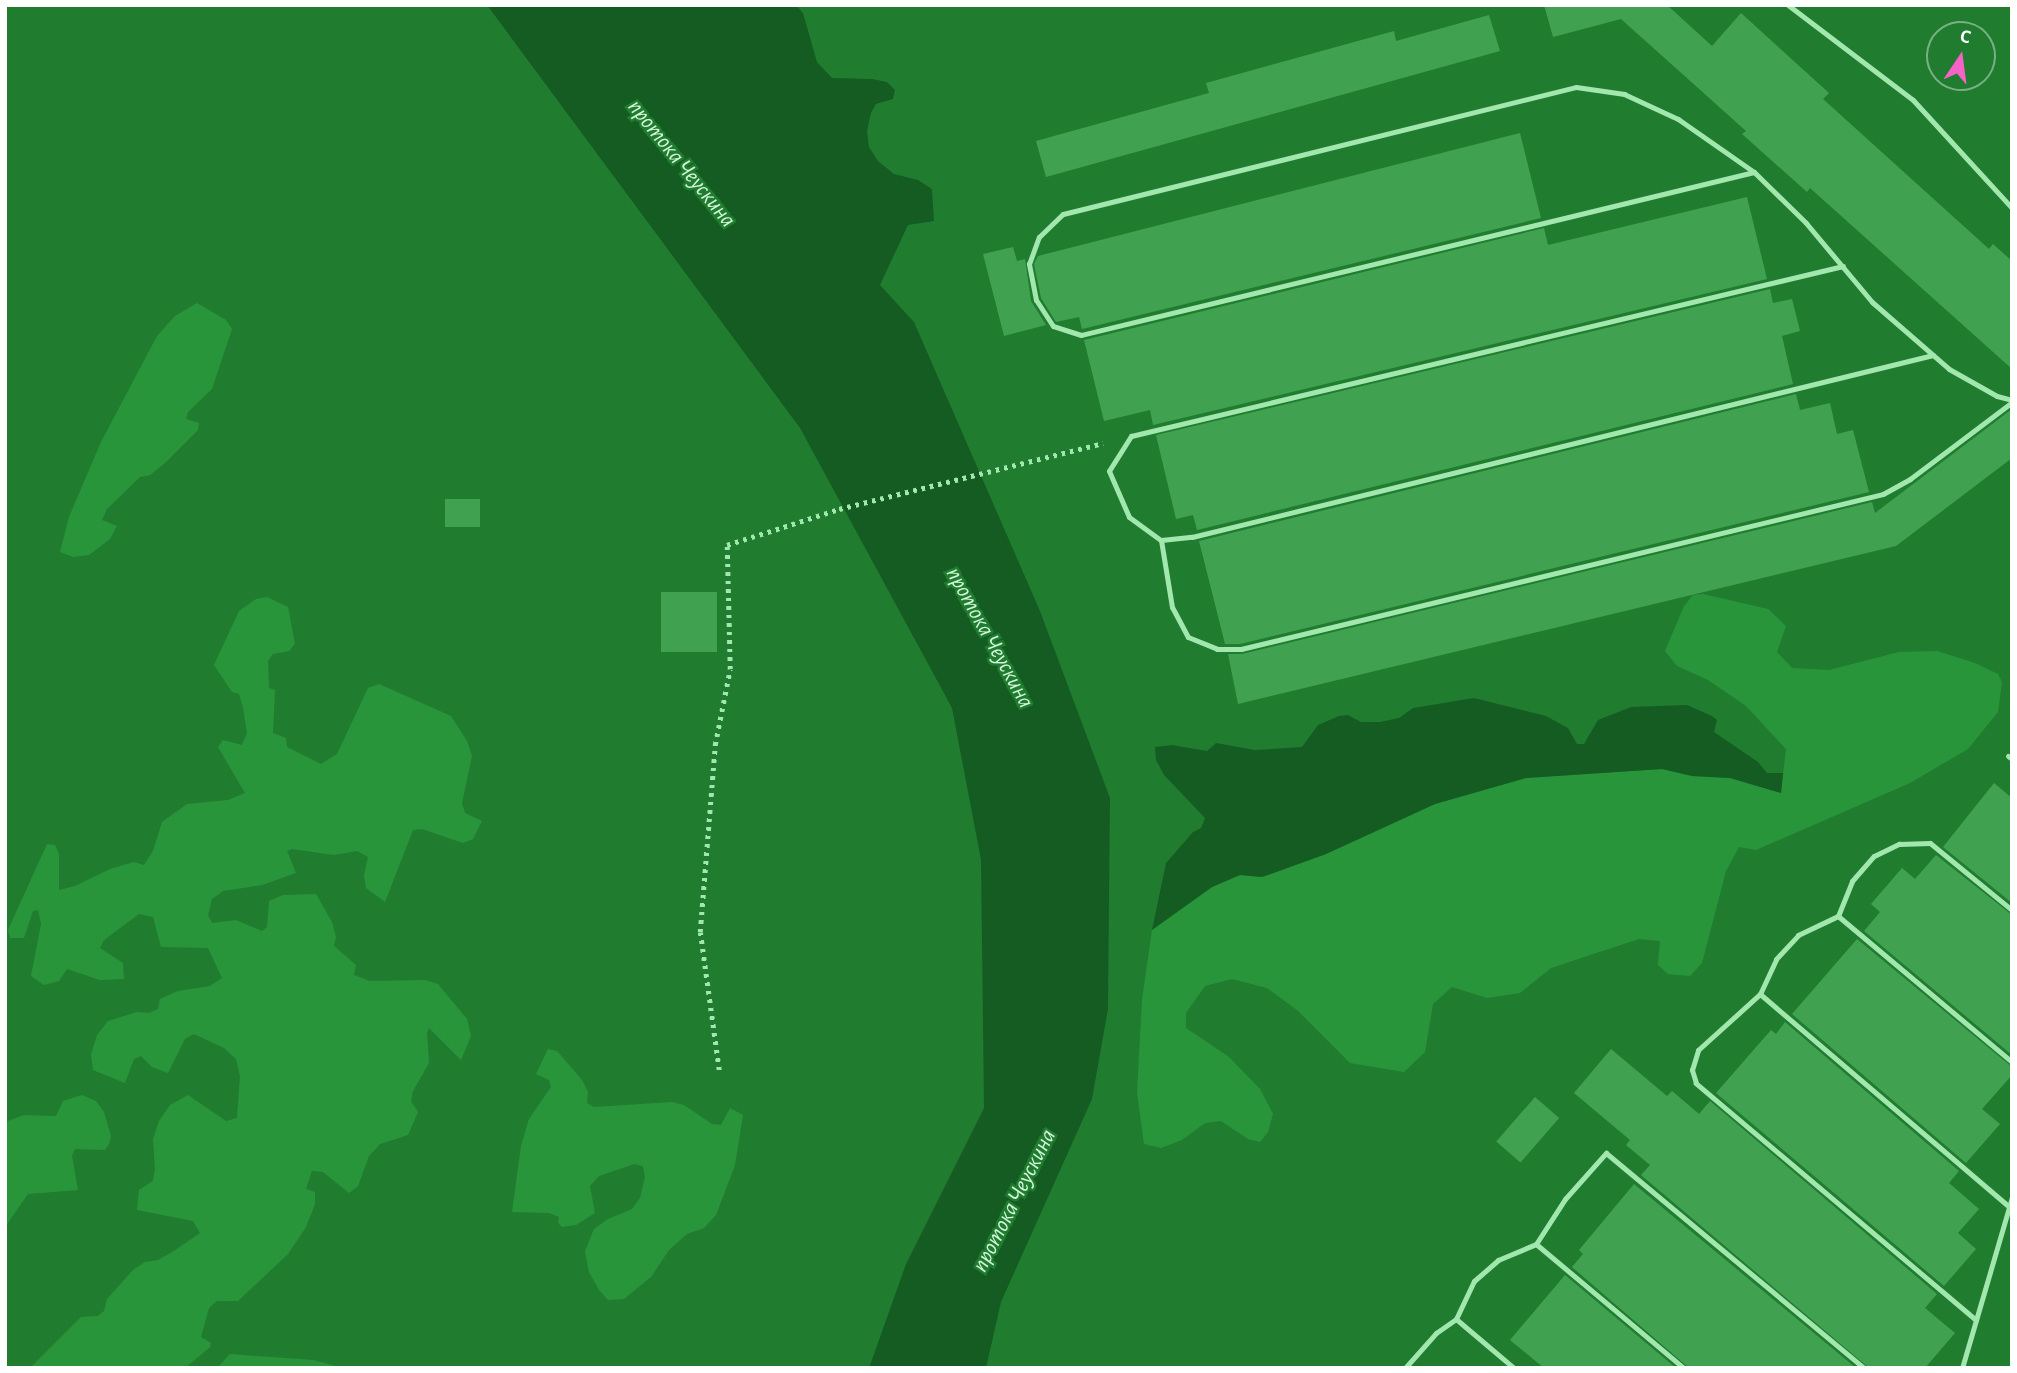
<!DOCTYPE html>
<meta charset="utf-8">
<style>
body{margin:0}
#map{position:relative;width:2017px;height:1373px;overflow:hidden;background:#207d30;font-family:"Alegreya Sans",sans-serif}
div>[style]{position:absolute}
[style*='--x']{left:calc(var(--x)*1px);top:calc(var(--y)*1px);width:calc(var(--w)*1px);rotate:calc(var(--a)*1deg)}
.green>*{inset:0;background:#29953b}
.water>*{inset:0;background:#155c22}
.building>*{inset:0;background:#40a250;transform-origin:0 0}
.path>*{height:4.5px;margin-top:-2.25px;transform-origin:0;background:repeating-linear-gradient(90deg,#a2e7ae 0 3.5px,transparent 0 8.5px)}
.lane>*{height:5px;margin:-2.5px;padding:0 2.5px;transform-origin:2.5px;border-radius:2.5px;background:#a2e7ae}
span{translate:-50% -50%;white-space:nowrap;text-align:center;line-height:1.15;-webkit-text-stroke:5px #207d30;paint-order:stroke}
.water-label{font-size:23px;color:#d6f7dc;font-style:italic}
.frame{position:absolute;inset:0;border:7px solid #fff;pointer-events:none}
.north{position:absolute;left:1926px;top:21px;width:70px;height:70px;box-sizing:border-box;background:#207d30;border:2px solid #79b183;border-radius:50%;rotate:13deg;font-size:19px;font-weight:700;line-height:28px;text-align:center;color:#fff}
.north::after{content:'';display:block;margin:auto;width:24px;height:32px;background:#f463c5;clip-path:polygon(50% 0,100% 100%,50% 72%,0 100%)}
</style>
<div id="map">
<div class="green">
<div style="clip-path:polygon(197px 303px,226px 320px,232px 329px,212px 389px,188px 412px,186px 419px,199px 423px,198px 430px,165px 463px,150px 475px,140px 477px,107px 509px,102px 520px,117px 526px,110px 539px,89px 555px,73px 557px,60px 552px,69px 517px,101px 442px,157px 336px,175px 316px)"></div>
<div style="clip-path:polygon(1703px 594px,1768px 609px,1786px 626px,1777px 652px,1792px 668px,1829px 670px,1899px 652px,1937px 651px,1975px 663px,1998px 674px,2002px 682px,1998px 712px,1968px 749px,1910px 783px,1756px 850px,1739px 847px,1726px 871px,1702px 963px,1690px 976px,1668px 974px,1658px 965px,1660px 941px,1639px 939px,1551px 968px,1520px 993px,1487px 998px,1452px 987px,1433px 1004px,1425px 1052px,1404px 1072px,1350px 1063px,1297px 1010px,1267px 988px,1232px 979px,1205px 986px,1186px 1013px,1186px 1028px,1229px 1057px,1260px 1089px,1273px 1114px,1268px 1132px,1260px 1142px,1248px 1139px,1221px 1121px,1205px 1123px,1182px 1140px,1161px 1148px,1144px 1144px,1137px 1092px,1142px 1000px,1152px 930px,1212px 887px,1240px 875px,1262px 877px,1326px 854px,1435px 804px,1526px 778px,1662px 769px,1692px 776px,1730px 778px,1781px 793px,1786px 749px,1746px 706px,1708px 680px,1677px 666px,1665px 651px,1684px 606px,1693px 595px)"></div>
<div style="clip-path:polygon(267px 597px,288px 607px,295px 644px,289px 651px,273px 654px,268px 661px,269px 688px,275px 690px,273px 733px,286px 738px,287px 747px,321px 764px,337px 754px,368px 688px,379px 684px,451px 716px,467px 741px,472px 756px,462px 803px,465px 813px,482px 821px,473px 839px,463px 843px,422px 829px,413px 830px,385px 902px,366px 888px,364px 875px,368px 857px,357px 851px,334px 855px,292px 849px,287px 851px,296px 873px,262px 885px,223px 891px,212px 899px,208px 915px,212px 923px,236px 920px,262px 931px,267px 927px,269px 901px,283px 895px,316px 894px,332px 922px,336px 937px,334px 946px,356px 965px,354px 975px,370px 981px,425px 980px,438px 984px,467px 1019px,471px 1036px,461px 1060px,429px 1028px,427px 1033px,429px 1063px,413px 1091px,411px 1101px,418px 1112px,408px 1135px,380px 1144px,369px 1156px,358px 1186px,349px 1193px,323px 1172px,312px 1171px,306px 1189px,315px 1192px,315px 1204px,306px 1227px,288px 1254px,238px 1301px,217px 1301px,209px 1308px,201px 1337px,211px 1343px,210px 1347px,185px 1368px,30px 1368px,81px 1317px,98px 1316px,104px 1311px,107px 1299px,133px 1270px,145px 1262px,158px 1260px,174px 1251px,200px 1233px,193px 1221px,137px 1210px,139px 1190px,153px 1181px,155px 1169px,153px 1139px,159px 1121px,170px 1105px,188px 1095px,226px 1121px,237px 1118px,240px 1076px,236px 1059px,224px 1048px,194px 1034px,185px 1039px,168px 1073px,152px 1067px,141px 1056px,134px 1059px,125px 1083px,93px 1070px,91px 1055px,97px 1035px,108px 1021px,137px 1012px,149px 1013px,158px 1009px,160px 999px,178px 991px,210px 986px,222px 978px,208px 948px,161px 947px,153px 917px,139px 914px,104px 940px,100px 948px,123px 963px,124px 979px,100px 980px,67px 969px,59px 981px,44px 985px,31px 976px,41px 924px,38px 910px,33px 911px,24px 938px,10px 938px,8px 930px,47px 844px,55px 845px,59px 854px,59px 890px,75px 886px,110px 869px,134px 862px,144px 865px,153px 851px,162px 822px,187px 804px,228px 800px,245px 793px,218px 747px,223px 740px,242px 745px,247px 733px,243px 708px,239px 694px,232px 692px,214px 665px,239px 611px,256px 599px)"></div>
<div style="clip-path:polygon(548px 1049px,557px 1051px,582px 1080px,588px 1092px,587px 1103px,594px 1107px,672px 1102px,684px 1105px,712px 1124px,721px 1125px,730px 1108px,743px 1115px,735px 1165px,716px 1215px,704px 1228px,687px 1234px,669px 1250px,651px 1277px,624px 1299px,608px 1300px,599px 1290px,589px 1272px,585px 1251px,594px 1229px,608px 1219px,632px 1209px,640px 1198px,645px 1177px,643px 1166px,634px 1164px,599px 1176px,590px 1186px,595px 1213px,576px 1225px,562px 1227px,558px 1223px,559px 1217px,549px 1213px,512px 1212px,521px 1146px,529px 1119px,551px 1087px,549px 1080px,536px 1074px)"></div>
<div style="clip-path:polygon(82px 1095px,96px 1101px,104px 1112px,111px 1136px,109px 1144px,105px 1150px,75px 1149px,72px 1156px,78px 1190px,28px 1194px,5px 1227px,5px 1122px,24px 1115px,56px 1116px,63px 1101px)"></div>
<div style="clip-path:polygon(230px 1354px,313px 1360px,343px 1368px,217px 1368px)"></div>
</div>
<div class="water">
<div style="clip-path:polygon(487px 5px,796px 5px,803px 13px,817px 62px,832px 78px,872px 79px,887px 82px,895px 90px,893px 99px,876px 104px,871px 113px,867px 131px,869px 147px,878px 161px,894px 174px,918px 180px,932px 189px,934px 221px,908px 225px,880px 285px,914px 322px,1040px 611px,1110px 798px,1108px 1009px,1092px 1099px,1001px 1302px,986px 1368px,869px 1368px,906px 1264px,984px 1108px,981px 860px,952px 708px,800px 428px)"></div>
<div style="clip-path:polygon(1474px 698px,1546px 716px,1568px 728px,1577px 744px,1584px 744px,1598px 720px,1631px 707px,1687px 705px,1712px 716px,1717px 720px,1714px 732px,1758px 762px,1767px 773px,1783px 773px,1781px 793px,1730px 778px,1692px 776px,1662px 769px,1526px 778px,1435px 804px,1326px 854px,1262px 877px,1240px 875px,1212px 887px,1152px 930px,1166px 863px,1193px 832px,1201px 828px,1205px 818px,1164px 775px,1156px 760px,1155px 747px,1172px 745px,1207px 751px,1216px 743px,1255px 750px,1302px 747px,1318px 725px,1339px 716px,1348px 715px,1361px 722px,1380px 722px,1399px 718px,1413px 708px)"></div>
</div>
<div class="building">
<div style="clip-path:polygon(1544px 5px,1667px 5px,1712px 46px,1741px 13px,1829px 93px,1823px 99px,1989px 249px,1993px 244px,2012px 261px,2012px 369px,1810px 188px,1807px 192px,1742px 134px,1746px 131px,1621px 19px,1553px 37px)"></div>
<div style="clip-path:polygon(1489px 15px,1500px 51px,1046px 177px,1036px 141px,1209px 93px,1206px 83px,1394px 31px,1396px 41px)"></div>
<div style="clip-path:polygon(1520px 133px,1541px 218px,1082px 329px,1079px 317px,1056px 322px,1041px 298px,1034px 264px,1038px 256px)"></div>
<div style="clip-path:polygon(1747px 197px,1767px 279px,1153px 425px,1150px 410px,1104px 421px,1084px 340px,1544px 228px,1548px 245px)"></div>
<div style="clip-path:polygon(1013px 247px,1017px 261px,1025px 259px,1031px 301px,1046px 325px,1004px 336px,983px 254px)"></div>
<div style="clip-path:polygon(1770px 289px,1773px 303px,1792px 299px,1800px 331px,1782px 336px,1793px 384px,1197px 530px,1193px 515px,1176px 519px,1156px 435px)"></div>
<div style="clip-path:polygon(1796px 394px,1800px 410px,1830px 403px,1837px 434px,1853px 430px,1869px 492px,1240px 644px,1225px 644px,1199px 541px)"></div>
<div style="clip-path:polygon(2012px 409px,2012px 458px,1896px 546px,1238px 704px,1228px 654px,1242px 654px,1872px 502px,1875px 513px)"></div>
<div style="left:480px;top:499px;width:28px;height:35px;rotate:90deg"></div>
<div style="left:717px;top:592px;width:60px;height:56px;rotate:90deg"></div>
<div style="clip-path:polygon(1994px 783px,2012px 798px,2012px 903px,1943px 847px)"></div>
<div style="clip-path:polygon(1936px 855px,2012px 915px,2012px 1055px,1864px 931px,1880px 912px,1871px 904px,1902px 868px,1915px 879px)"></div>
<div style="clip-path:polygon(1857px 939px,2012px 1067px,2012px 1075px,1982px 1109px,2000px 1124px,1966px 1163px,1792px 1014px)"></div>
<div style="clip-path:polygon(1785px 1022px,1959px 1171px,1949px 1183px,1979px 1209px,1958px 1233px,1976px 1249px,1944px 1286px,1716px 1093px,1771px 1030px,1776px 1034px)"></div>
<div style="clip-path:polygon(1611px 1049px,1667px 1096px,1672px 1091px,1699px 1114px,1710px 1101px,1937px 1294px,1925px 1308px,1955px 1333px,1925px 1368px,1869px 1368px,1641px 1175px,1650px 1165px,1626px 1145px,1630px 1140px,1574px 1093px)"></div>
<div style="left:1535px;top:1097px;width:32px;height:59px;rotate:41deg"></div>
<div style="clip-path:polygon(1634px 1184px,1856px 1368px,1689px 1368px,1572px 1267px,1583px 1254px,1579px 1250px)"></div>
<div style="clip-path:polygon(1565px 1275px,1676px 1368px,1544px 1368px,1510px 1340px)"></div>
</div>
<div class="path">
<div style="--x:719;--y:1070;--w:139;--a:-97.8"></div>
<div style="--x:700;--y:932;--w:188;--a:-85.4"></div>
<div style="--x:715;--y:745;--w:77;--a:-78.8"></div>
<div style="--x:730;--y:669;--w:124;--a:-91.4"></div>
<div style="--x:727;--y:545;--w:118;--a:-17.8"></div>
<div style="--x:839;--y:509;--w:272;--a:-14"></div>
</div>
<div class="lane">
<div style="--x:1788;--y:5;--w:157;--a:37.2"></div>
<div style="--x:1913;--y:100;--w:147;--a:47.5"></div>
<div style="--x:1754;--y:172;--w:692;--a:166.39"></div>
<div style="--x:1081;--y:335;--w:29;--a:-162"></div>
<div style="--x:1053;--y:326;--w:31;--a:-123"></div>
<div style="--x:1036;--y:300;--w:37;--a:-101"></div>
<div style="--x:1029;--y:264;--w:29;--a:-70"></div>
<div style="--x:1039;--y:237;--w:33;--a:-44"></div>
<div style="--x:1063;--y:214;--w:528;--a:-13.9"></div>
<div style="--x:1576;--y:87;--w:49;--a:8.3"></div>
<div style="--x:1624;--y:94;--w:60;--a:24.8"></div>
<div style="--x:1678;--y:119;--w:93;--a:34.9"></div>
<div style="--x:1754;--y:172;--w:73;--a:44.4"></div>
<div style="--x:1806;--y:223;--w:103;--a:50.1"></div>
<div style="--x:1872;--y:302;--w:102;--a:41"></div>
<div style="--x:1949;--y:369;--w:55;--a:29.4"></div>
<div style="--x:1997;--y:396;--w:16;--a:15"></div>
<div style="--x:1843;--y:266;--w:732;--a:166.57"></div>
<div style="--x:1131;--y:436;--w:41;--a:122.2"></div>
<div style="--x:1109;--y:471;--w:50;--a:66.5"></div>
<div style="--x:1129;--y:517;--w:39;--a:36"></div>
<div style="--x:1161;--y:540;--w:31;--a:-6"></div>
<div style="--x:1192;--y:537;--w:763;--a:-13.8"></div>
<div style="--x:1161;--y:540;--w:68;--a:80.7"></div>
<div style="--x:1172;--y:607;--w:34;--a:62"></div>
<div style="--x:1188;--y:637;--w:31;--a:22"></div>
<div style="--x:1217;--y:649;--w:24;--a:0"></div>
<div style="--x:1241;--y:649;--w:660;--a:-13.57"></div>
<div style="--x:1883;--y:494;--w:31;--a:-29"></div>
<div style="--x:1910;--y:479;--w:128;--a:-37"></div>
<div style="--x:2008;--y:756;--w:5;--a:37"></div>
<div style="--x:1838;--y:916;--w:227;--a:40"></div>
<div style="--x:1760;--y:994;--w:328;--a:40.5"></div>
<div style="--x:1536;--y:1244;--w:193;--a:40"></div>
<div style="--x:1456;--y:1319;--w:76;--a:40.2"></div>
<div style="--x:1976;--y:1320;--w:367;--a:-139.8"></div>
<div style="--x:1696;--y:1083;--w:14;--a:-107"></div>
<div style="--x:1692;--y:1070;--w:21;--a:-73"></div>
<div style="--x:1698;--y:1050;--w:84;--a:-42.1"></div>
<div style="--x:1760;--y:994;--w:38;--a:-65"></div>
<div style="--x:1776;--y:959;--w:33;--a:-47"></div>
<div style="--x:1798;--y:935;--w:44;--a:-25.4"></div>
<div style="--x:1838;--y:916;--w:38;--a:-68"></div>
<div style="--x:1852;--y:881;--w:33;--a:-49"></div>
<div style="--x:1874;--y:856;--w:28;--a:-26"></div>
<div style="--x:1899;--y:844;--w:31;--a:-2"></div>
<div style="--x:1930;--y:843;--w:106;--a:39.3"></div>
<div style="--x:1405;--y:1368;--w:47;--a:-48.5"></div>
<div style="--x:1436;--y:1333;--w:24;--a:-35"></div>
<div style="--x:1456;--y:1319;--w:42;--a:-64.7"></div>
<div style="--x:1474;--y:1281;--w:32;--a:-41"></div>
<div style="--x:1498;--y:1260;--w:41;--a:-22.8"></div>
<div style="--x:1536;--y:1244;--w:54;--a:-57.2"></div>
<div style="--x:1565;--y:1199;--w:62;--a:-48.3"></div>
<div style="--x:1606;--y:1153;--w:336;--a:39.8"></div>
<div style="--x:1962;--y:1368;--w:178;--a:-73.7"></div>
</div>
<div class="water-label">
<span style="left:681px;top:164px;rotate:51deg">протока Чеускина</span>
<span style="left:989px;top:638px;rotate:61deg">протока Чеускина</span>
<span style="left:1015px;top:1201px;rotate:-63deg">протока Чеускина</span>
</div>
<div class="frame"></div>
<div class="north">С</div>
</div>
